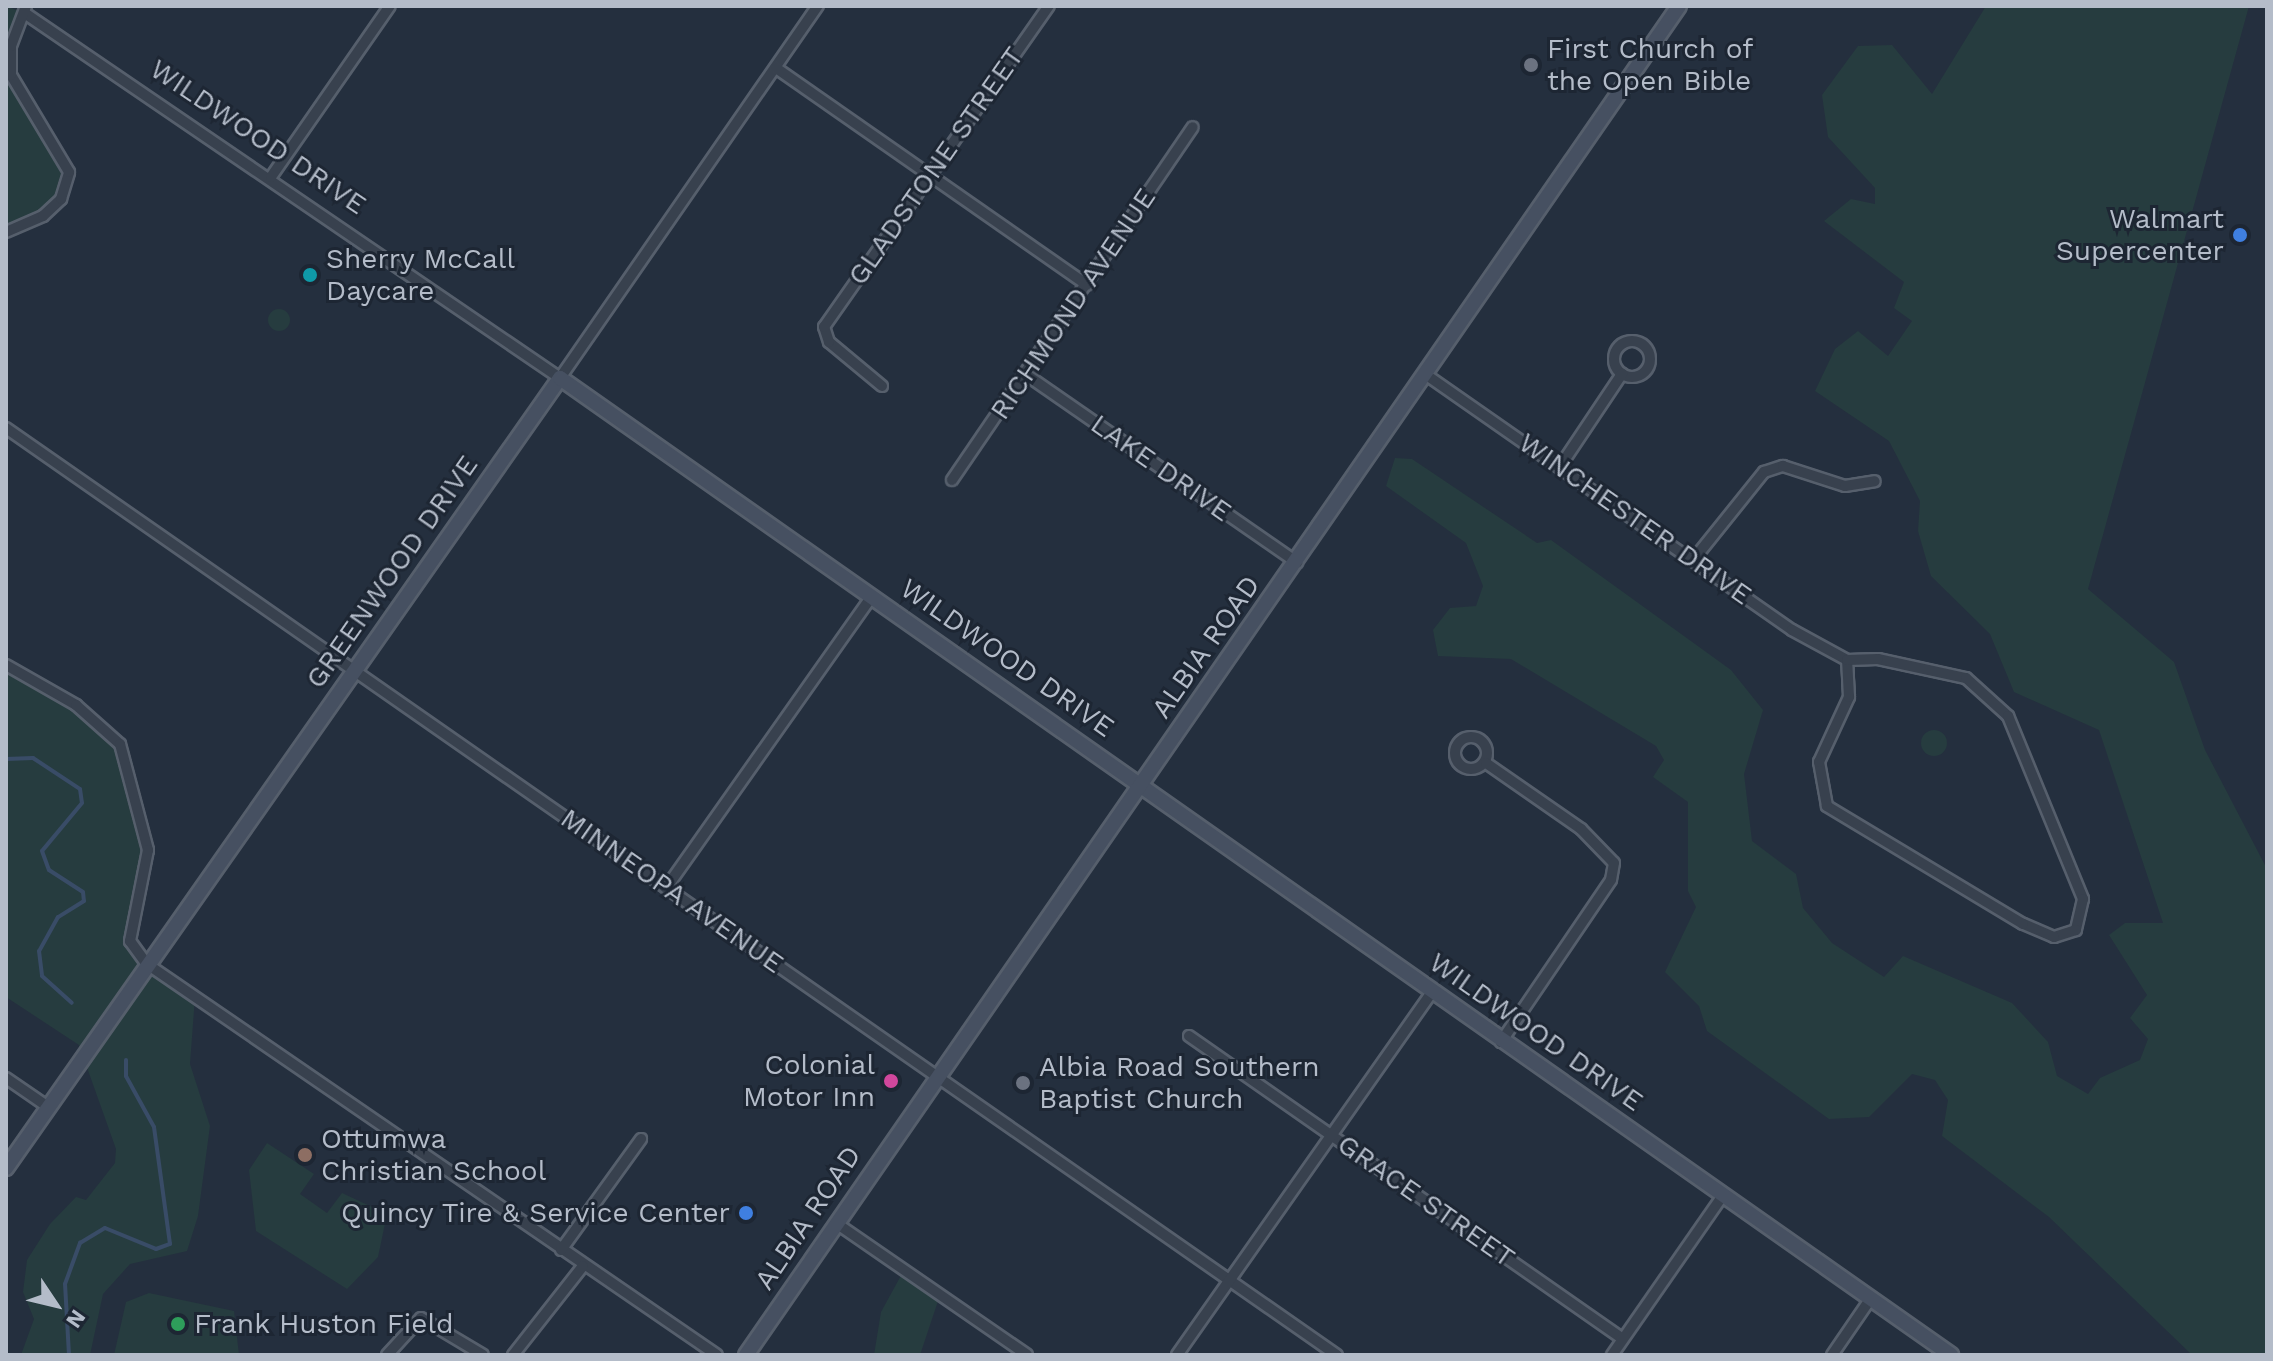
<!DOCTYPE html>
<style>
body{margin:0}
#map{position:relative;width:2273px;height:1361px;overflow:hidden;background:#242f3e;font-family:"Work Sans",sans-serif}
div>[style]{position:absolute}
[style*='--x']{left:calc(var(--x)*1px);top:calc(var(--y)*1px);width:calc(var(--w)*1px);rotate:calc(var(--a)*1deg)}
.green>*{inset:0;background:#263c3f}
.round{border-radius:50%}
.stream>*{height:4px;margin:-2px;padding:0 2px;transform-origin:2px;border-radius:2px;background:#394c67}
.roads{filter:drop-shadow(2px 0 #565f6c) drop-shadow(-2px 0 #565f6c) drop-shadow(0 2px #565f6c) drop-shadow(0 -2px #565f6c)}
.street>*{height:10px;margin:-5px;padding:0 5px;transform-origin:5px;border-radius:5px;background:#38414e}
.street>.ring{margin:-5px;padding:0;box-sizing:content-box;background:none;border:10px solid #38414e;border-radius:50%}
.secondary>*{height:14px;margin:-7px;padding:0 7px;transform-origin:7px;border-radius:7px;background:#465061}
.dots>*{width:22px;height:22px;translate:-50% -50%;box-sizing:border-box;border:4px solid #1d2633;border-radius:50%}
span{translate:-50% -50%;white-space:nowrap;text-align:center;line-height:1.15;-webkit-text-stroke:6px #1d2633;paint-order:stroke}
.poi-label{font-size:28px;color:#b4bcc9}
.left{translate:0 -50%;text-align:left}
.right{translate:-100% -50%;text-align:right}
.street-label{font-size:28px;color:#b4bcc9}
.frame{position:absolute;inset:0;border:8px solid #b4bcc9;pointer-events:none}
.north{position:absolute;left:16px;top:1265px;width:80px;height:80px;-webkit-text-stroke:6px #1d2633;paint-order:stroke;rotate:125deg;font-size:22px;font-weight:700;line-height:32px;text-align:center;color:#b4bcc9}
.north::after{content:'';display:block;margin:auto;width:28px;height:36px;background:#b4bcc9;clip-path:polygon(50% 0,100% 100%,50% 72%,0 100%)}
</style>
<div id="map">
<div class="green">
<div style="clip-path:polygon(6px 6px,26px 14px,11px 46px,11px 75px,62px 151px,66px 187px,43px 216px,6px 232px)"></div>
<div style="clip-path:polygon(1986px 6px,2249px 6px,2088px 589px,2174px 662px,2205px 750px,2267px 869px,2267px 1355px,2192px 1355px,2049px 1217px,1942px 1136px,1948px 1100px,1935px 1080px,1912px 1074px,1869px 1117px,1829px 1119px,1707px 1031px,1699px 1006px,1665px 972px,1696px 907px,1688px 891px,1688px 802px,1653px 777px,1664px 760px,1656px 746px,1511px 659px,1438px 656px,1433px 630px,1450px 608px,1476px 606px,1483px 586px,1466px 543px,1386px 486px,1395px 458px,1412px 459px,1537px 543px,1551px 540px,1731px 670px,1763px 710px,1744px 774px,1752px 841px,1796px 874px,1803px 908px,1832px 943px,1884px 977px,1903px 956px,2012px 1003px,2048px 1042px,2057px 1076px,2088px 1094px,2100px 1078px,2140px 1060px,2148px 1039px,2130px 1018px,2147px 995px,2109px 935px,2125px 923px,2163px 923px,2099px 730px,2014px 692px,1990px 634px,1931px 576px,1918px 531px,1920px 501px,1889px 441px,1815px 391px,1835px 349px,1858px 331px,1888px 356px,1912px 321px,1894px 308px,1904px 282px,1824px 221px,1851px 199px,1875px 204px,1875px 188px,1828px 137px,1822px 95px,1858px 46px,1892px 45px,1932px 94px)"></div>
<div class="round" style="left:268px;top:309px;width:22px;height:22px"></div>
<div style="clip-path:polygon(6px 665px,106px 729px,129px 766px,148px 850px,130px 924px,135px 951px,195px 997px,190px 1064px,210px 1126px,198px 1216px,187px 1251px,130px 1264px,103px 1294px,90px 1355px,21px 1355px,34px 1319px,23px 1292px,27px 1260px,50px 1224px,76px 1197px,86px 1200px,115px 1163px,116px 1149px,79px 1045px,6px 997px)"></div>
<div class="round" style="left:1921px;top:730px;width:26px;height:26px"></div>
<div style="clip-path:polygon(267px 1143px,314px 1174px,300px 1194px,327px 1213px,342px 1193px,387px 1214px,378px 1257px,347px 1289px,256px 1231px,249px 1170px)"></div>
<div style="clip-path:polygon(904px 1270px,940px 1295px,920px 1355px,874px 1355px,881px 1312px)"></div>
<div style="clip-path:polygon(149px 1293px,234px 1311px,239px 1355px,114px 1355px,126px 1302px)"></div>
</div>
<div class="stream">
<div style="--x:6;--y:759;--w:27;--a:-2"></div>
<div style="--x:33;--y:758;--w:56;--a:33.4"></div>
<div style="--x:80;--y:789;--w:14;--a:82"></div>
<div style="--x:82;--y:803;--w:62;--a:129.8"></div>
<div style="--x:42;--y:851;--w:20;--a:70"></div>
<div style="--x:49;--y:870;--w:40;--a:32.9"></div>
<div style="--x:83;--y:892;--w:9;--a:84"></div>
<div style="--x:84;--y:901;--w:31;--a:148"></div>
<div style="--x:58;--y:917;--w:39;--a:119"></div>
<div style="--x:39;--y:951;--w:25;--a:83"></div>
<div style="--x:42;--y:976;--w:40;--a:42"></div>
<div style="--x:69;--y:1355;--w:71;--a:-93.2"></div>
<div style="--x:65;--y:1284;--w:44;--a:-69.9"></div>
<div style="--x:80;--y:1243;--w:29;--a:-31"></div>
<div style="--x:105;--y:1228;--w:55;--a:22.4"></div>
<div style="--x:156;--y:1249;--w:15;--a:-20"></div>
<div style="--x:170;--y:1244;--w:118;--a:-97.8"></div>
<div style="--x:154;--y:1127;--w:58;--a:-118.8"></div>
<div style="--x:126;--y:1076;--w:16;--a:-90"></div>
</div>
<div class="roads">
<div class="street">
<div style="--x:26;--y:14;--w:646;--a:34.28"></div>
<div style="--x:560;--y:378;--w:453;--a:-55.3"></div>
<div style="--x:776;--y:68;--w:379;--a:34.9"></div>
<div style="--x:271;--y:177;--w:208;--a:-55.2"></div>
<div style="--x:6;--y:232;--w:40;--a:-23.4"></div>
<div style="--x:43;--y:216;--w:25;--a:-43"></div>
<div style="--x:61;--y:199;--w:28;--a:-73"></div>
<div style="--x:69;--y:172;--w:113;--a:-120.9"></div>
<div style="--x:11;--y:75;--w:29;--a:-90"></div>
<div style="--x:11;--y:46;--w:43;--a:-69.4"></div>
<div class="ring" style="left:1614px;top:341px;width:26px;height:26px"></div>
<div style="--x:1025;--y:374;--w:331;--a:34.7"></div>
<div style="--x:1425;--y:374;--w:447;--a:34.9"></div>
<div style="--x:1792;--y:630;--w:63;--a:28.6"></div>
<div style="--x:882;--y:386;--w:69;--a:-140.3"></div>
<div style="--x:829;--y:342;--w:16;--a:-108"></div>
<div style="--x:824;--y:327;--w:392;--a:-55"></div>
<div style="--x:6;--y:428;--w:1622;--a:34.86"></div>
<div style="--x:1561;--y:465;--w:110;--a:-56.2"></div>
<div style="--x:952;--y:480;--w:427;--a:-55.7"></div>
<div style="--x:1694;--y:559;--w:112;--a:-51.2"></div>
<div style="--x:1764;--y:472;--w:20;--a:-18"></div>
<div style="--x:1783;--y:466;--w:65;--a:17.9"></div>
<div style="--x:1845;--y:486;--w:30;--a:-9"></div>
<div style="--x:1878;--y:659;--w:90;--a:12.2"></div>
<div style="--x:1966;--y:678;--w:57;--a:42.1"></div>
<div style="--x:2008;--y:716;--w:198;--a:67.7"></div>
<div style="--x:2083;--y:899;--w:32;--a:103"></div>
<div style="--x:2076;--y:930;--w:23;--a:162"></div>
<div style="--x:2054;--y:937;--w:34;--a:-157"></div>
<div style="--x:2023;--y:924;--w:229;--a:-149"></div>
<div style="--x:1827;--y:806;--w:45;--a:-100.3"></div>
<div style="--x:1819;--y:762;--w:72;--a:-65.2"></div>
<div style="--x:1849;--y:697;--w:37;--a:-93"></div>
<div style="--x:1847;--y:660;--w:31;--a:-2"></div>
<div style="--x:6;--y:665;--w:81;--a:29.7"></div>
<div style="--x:76;--y:705;--w:59;--a:41.6"></div>
<div style="--x:120;--y:744;--w:110;--a:75.2"></div>
<div style="--x:148;--y:850;--w:93;--a:101.2"></div>
<div style="--x:130;--y:941;--w:29;--a:54"></div>
<div style="--x:147;--y:964;--w:691;--a:34.45"></div>
<div class="ring" style="left:1455px;top:737px;width:22px;height:22px"></div>
<div style="--x:1486;--y:763;--w:116;--a:34.8"></div>
<div style="--x:1581;--y:829;--w:47;--a:45.9"></div>
<div style="--x:1614;--y:863;--w:17;--a:100"></div>
<div style="--x:1611;--y:880;--w:196;--a:124.2"></div>
<div style="--x:666;--y:888;--w:357;--a:-54.8"></div>
<div style="--x:1189;--y:1036;--w:529;--a:34.92"></div>
<div style="--x:6;--y:1078;--w:51;--a:34.6"></div>
<div style="--x:836;--y:1223;--w:232;--a:34.6"></div>
<div style="--x:561;--y:1250;--w:137;--a:-54.2"></div>
<div style="--x:387;--y:1355;--w:50;--a:-47.4"></div>
<div style="--x:421;--y:1318;--w:72;--a:30.8"></div>
<div style="--x:513;--y:1355;--w:113;--a:-51.8"></div>
<div style="--x:1177;--y:1355;--w:444;--a:-54.9"></div>
<div style="--x:1612;--y:1355;--w:195;--a:-55.2"></div>
<div style="--x:1832;--y:1355;--w:69;--a:-55.6"></div>
</div>
<div class="secondary">
<div style="--x:6;--y:1168;--w:965;--a:-54.96"></div>
<div style="--x:560;--y:378;--w:1700;--a:35.08"></div>
<div style="--x:746;--y:1355;--w:1640;--a:-55.33"></div>
</div>
</div>
<div class="dots">
<div style="left:1531px;top:65px;background:#6b7280"></div>
<div style="left:2240px;top:235px;background:#3f7fe0"></div>
<div style="left:310px;top:275px;background:#0f9aa8"></div>
<div style="left:891px;top:1081px;background:#d1479c"></div>
<div style="left:1023px;top:1083px;background:#6b7280"></div>
<div style="left:305px;top:1155px;background:#8d6e63"></div>
<div style="left:746px;top:1213px;background:#3f7fe0"></div>
<div style="left:178px;top:1324px;background:#2e9e5b"></div>
</div>
<div class="poi-label">
<span class="left" style="left:1547px;top:65px">First Church of<br>the Open Bible</span>
<span class="right" style="left:2224px;top:235px">Walmart<br>Supercenter</span>
<span class="left" style="left:326px;top:275px">Sherry McCall<br>Daycare</span>
<span class="right" style="left:875px;top:1081px">Colonial<br>Motor Inn</span>
<span class="left" style="left:1039px;top:1083px">Albia Road Southern<br>Baptist Church</span>
<span class="left" style="left:321px;top:1155px">Ottumwa<br>Christian School</span>
<span class="right" style="left:730px;top:1213px">Quincy Tire &amp; Service Center</span>
<span class="left" style="left:194px;top:1324px">Frank Huston Field</span>
</div>
<div class="street-label">
<span style="left:258px;top:137px;rotate:34deg">WILDWOOD DRIVE</span>
<span style="left:936px;top:166px;rotate:-55deg">GLADSTONE STREET</span>
<span style="left:1073px;top:304px;rotate:-56deg">RICHMOND AVENUE</span>
<span style="left:1161px;top:468px;rotate:35deg">LAKE DRIVE</span>
<span style="left:1635px;top:519px;rotate:35deg">WINCHESTER DRIVE</span>
<span style="left:392px;top:572px;rotate:-55deg">GREENWOOD DRIVE</span>
<span style="left:1206px;top:647px;rotate:-55deg">ALBIA ROAD</span>
<span style="left:1007px;top:658px;rotate:35deg">WILDWOOD DRIVE</span>
<span style="left:672px;top:891px;rotate:35deg">MINNEOPA AVENUE</span>
<span style="left:1536px;top:1032px;rotate:35deg">WILDWOOD DRIVE</span>
<span style="left:1426px;top:1201px;rotate:35deg">GRACE STREET</span>
<span style="left:808px;top:1218px;rotate:-56deg">ALBIA ROAD</span>
</div>
<div class="frame"></div>
<div class="north">N</div>
</div>
